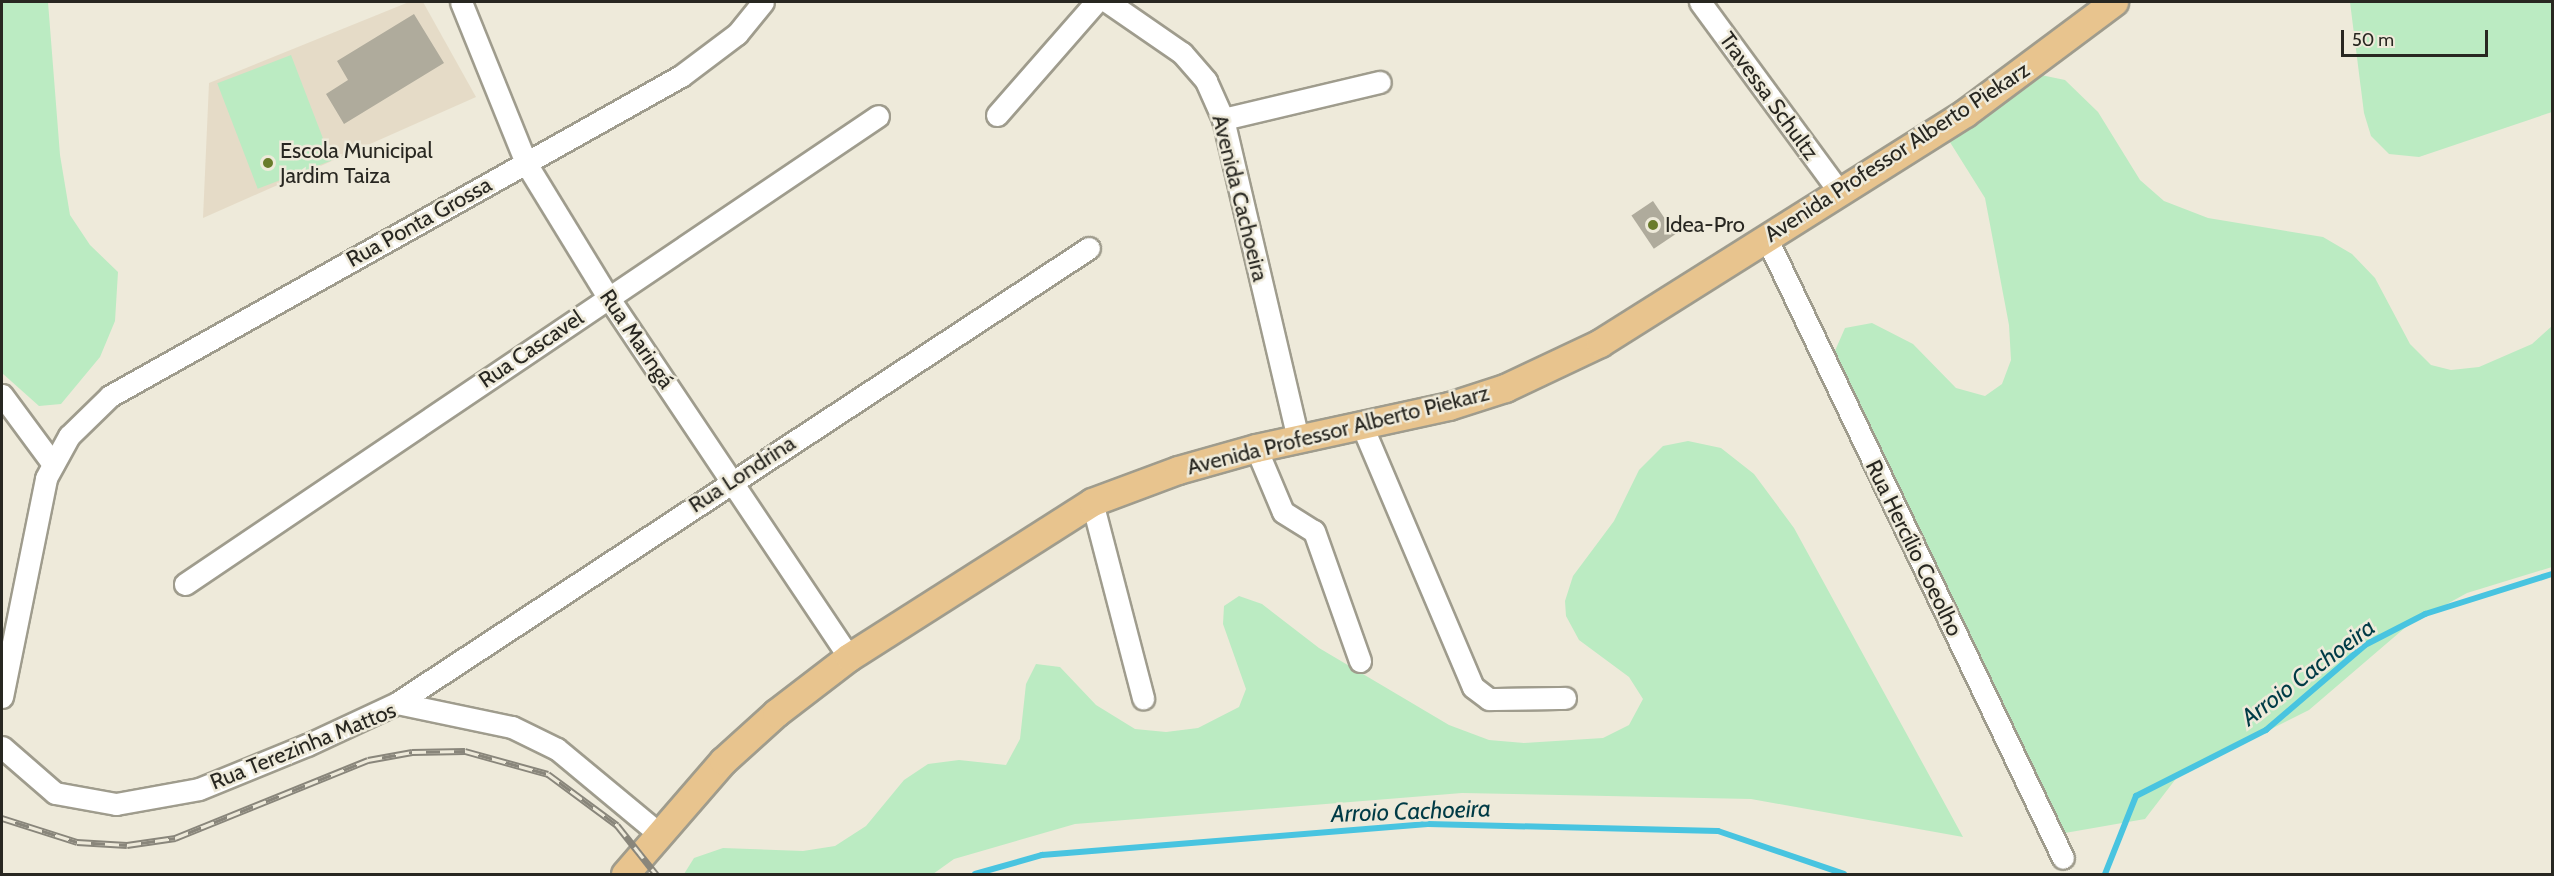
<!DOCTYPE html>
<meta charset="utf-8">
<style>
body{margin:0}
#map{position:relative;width:2554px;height:876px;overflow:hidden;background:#eeeada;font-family:Cabin,sans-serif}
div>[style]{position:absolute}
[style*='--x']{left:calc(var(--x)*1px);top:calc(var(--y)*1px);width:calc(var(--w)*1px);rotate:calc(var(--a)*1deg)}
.education>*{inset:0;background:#e5dbc7}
.green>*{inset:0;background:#bbebc2;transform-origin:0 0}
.stream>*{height:6px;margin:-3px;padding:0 3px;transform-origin:3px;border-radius:3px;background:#48c4e0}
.building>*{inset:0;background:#afab9c;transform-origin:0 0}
.roads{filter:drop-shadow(2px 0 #9f9c8d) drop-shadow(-2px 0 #9f9c8d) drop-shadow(0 2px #9f9c8d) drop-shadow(0 -2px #9f9c8d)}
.minor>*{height:21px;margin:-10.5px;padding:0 10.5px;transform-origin:10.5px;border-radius:10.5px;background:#fff}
.major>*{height:27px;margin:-13.5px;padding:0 13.5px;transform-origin:13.5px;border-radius:13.5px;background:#e8c48e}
.rail>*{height:7px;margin-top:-3.5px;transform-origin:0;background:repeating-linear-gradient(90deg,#eeeada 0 14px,#89867b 0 28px);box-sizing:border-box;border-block:2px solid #89867b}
.dots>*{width:16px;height:16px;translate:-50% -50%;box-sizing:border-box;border:3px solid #eeeada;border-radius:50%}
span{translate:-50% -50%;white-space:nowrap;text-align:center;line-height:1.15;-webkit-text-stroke:5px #eeeada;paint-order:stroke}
.street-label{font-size:22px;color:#282721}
.poi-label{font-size:22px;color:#282721}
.left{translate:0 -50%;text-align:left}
.water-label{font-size:24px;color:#003b46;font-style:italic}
.frame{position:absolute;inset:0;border:3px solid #282721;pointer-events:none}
.scale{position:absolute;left:2341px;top:30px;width:147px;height:27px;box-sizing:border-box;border:3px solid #282721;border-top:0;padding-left:8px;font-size:18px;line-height:21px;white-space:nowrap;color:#282721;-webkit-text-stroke:4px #eeeada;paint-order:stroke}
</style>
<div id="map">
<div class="education">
<div style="clip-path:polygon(409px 2px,423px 2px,476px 97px,203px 218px,209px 83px)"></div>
</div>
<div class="green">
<div style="clip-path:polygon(2px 2px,48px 2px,60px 155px,70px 215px,90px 245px,118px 272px,115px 321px,100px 357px,61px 404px,39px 406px,2px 373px)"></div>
<div style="clip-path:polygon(2350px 2px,2552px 2px,2552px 112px,2419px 157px,2389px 154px,2371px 136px,2364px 113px)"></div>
<div style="left:291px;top:55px;width:113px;height:79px;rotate:69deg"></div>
<div style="clip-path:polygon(2041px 75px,2065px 80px,2098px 112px,2140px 180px,2164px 201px,2208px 218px,2323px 237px,2352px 254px,2375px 278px,2410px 344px,2431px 365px,2451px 370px,2479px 367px,2532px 344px,2552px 326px,2552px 567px,2467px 593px,2407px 626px,2309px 710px,2178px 776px,2145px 819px,2042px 837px,1843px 385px,1834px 353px,1845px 328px,1872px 323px,1913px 344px,1956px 388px,1985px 396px,2002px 384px,2011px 360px,2009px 325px,1985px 198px,1948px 139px,2011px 85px)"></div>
<div style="clip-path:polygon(1688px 441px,1721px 448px,1754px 474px,1794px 528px,1963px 837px,1751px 799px,1462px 793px,1075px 824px,954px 859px,933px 874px,684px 874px,694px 858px,723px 848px,803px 851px,835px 846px,866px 826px,904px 780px,928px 764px,959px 760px,1006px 765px,1020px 739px,1026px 684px,1036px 664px,1060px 667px,1096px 705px,1135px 729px,1166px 732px,1198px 728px,1239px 707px,1246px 689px,1223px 624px,1224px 606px,1239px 596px,1262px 604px,1319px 648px,1449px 725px,1489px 740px,1524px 743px,1603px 738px,1629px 725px,1643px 699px,1629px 677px,1579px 640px,1566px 616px,1565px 601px,1573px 576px,1614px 521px,1639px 470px,1663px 446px)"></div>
</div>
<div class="stream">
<div style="--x:975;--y:874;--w:70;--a:-15.8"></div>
<div style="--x:1042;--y:855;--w:387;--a:-4.6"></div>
<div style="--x:1428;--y:824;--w:290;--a:1.4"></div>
<div style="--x:1718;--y:831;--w:133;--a:18.8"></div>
<div style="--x:2105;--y:874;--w:84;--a:-68.3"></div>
<div style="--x:2136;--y:796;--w:146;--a:-26.9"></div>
<div style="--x:2266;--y:730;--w:130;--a:-40.6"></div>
<div style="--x:2365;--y:645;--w:68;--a:-27.3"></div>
<div style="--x:2425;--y:614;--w:133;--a:-17.5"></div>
</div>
<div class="building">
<div style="clip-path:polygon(414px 14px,444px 63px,344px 124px,326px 94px,348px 80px,337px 61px)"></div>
<div style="left:1653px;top:201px;width:40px;height:26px;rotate:56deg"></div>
</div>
<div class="roads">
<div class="minor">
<div style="--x:461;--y:2;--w:176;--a:68"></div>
<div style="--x:527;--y:165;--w:155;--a:58.5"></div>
<div style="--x:608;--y:297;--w:433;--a:56.2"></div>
<div style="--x:1108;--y:2;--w:90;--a:34.6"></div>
<div style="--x:1182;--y:53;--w:37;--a:49"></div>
<div style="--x:1206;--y:81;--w:42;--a:65.9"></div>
<div style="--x:1223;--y:119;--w:330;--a:76.8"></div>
<div style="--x:1700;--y:2;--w:233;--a:53.7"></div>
<div style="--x:997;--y:115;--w:150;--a:-48.8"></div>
<div style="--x:1223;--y:119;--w:161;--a:-13.3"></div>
<div style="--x:1766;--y:237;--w:688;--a:64.44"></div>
<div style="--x:2;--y:395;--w:86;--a:53.5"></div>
<div style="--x:1363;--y:428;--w:281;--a:67"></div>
<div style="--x:1473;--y:687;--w:20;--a:37"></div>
<div style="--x:1489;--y:699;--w:76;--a:-0.8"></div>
<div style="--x:1256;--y:448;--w:69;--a:67.1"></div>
<div style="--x:1283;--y:512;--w:36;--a:32"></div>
<div style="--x:1314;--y:531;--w:138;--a:70.5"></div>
<div style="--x:1092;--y:502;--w:203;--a:75.4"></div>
<div style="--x:185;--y:584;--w:836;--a:-34.03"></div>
<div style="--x:2;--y:697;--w:223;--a:-78.6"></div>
<div style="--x:46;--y:478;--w:48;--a:-61.3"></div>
<div style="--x:69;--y:436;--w:57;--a:-44.3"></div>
<div style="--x:110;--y:396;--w:655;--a:-29.27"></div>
<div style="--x:681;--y:76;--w:70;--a:-36.9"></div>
<div style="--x:737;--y:34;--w:41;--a:-50.9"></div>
<div style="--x:397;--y:703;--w:117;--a:11.8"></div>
<div style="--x:512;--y:727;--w:50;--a:26.1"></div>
<div style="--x:557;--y:749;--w:131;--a:39.7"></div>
<div style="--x:2;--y:747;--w:70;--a:41"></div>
<div style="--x:55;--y:793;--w:62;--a:10.2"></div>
<div style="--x:116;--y:804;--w:84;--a:-10.2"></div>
<div style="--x:199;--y:789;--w:117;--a:-22.2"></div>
<div style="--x:307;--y:745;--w:99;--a:-25"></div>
<div style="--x:397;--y:703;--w:828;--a:-33.33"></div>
</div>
<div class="major">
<div style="--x:625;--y:874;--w:150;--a:-49.1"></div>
<div style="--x:723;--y:761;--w:72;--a:-42.2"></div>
<div style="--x:776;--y:713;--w:92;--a:-37.5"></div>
<div style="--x:849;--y:657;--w:288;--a:-32.5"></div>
<div style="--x:1092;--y:502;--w:92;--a:-20.4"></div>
<div style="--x:1178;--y:470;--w:81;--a:-15.8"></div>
<div style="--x:1256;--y:448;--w:198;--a:-12.3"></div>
<div style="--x:1449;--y:406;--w:59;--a:-17.8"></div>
<div style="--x:1505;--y:388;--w:105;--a:-25.3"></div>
<div style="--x:1600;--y:343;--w:431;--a:-32.2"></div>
<div style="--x:1965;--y:113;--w:186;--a:-36.7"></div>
</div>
</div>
<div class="rail">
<div style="--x:2;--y:818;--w:79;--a:17.7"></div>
<div style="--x:77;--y:842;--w:50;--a:3.4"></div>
<div style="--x:127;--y:845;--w:49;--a:-8.3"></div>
<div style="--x:175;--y:838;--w:208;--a:-22"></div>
<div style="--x:368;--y:760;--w:45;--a:-10.3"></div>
<div style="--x:412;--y:752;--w:53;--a:-1.1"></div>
<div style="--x:465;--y:751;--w:86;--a:15.5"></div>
<div style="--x:548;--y:774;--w:86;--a:36.5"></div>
<div style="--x:617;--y:825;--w:63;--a:51.5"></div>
</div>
<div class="dots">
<div style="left:268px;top:163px;background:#697b2a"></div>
<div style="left:1653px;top:225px;background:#697b2a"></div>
</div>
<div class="street-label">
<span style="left:1769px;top:96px;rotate:54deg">Travessa Schultz</span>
<span style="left:1897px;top:152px;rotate:-33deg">Avenida Professor Alberto Piekarz</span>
<span style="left:1240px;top:198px;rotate:76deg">Avenida Cachoeira</span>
<span style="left:419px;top:222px;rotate:-29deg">Rua Ponta Grossa</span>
<span style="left:637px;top:339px;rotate:56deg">Rua Maringá</span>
<span style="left:531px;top:349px;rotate:-34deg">Rua Cascavel</span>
<span style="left:1338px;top:430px;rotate:-14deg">Avenida Professor Alberto Piekarz</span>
<span style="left:742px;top:474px;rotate:-33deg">Rua Londrina</span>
<span style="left:1914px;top:548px;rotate:64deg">Rua Hercílio Coeolho</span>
<span style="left:303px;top:746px;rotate:-22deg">Rua Terezinha Mattos</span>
</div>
<div class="poi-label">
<span class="left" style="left:280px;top:163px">Escola Municipal<br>Jardim Taiza</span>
<span class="left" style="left:1665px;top:225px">Idea-Pro</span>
</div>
<div class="water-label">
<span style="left:2308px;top:672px;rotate:-37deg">Arroio Cachoeira</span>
<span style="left:1411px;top:811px;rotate:-2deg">Arroio Cachoeira</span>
</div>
<div class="frame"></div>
<div class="scale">50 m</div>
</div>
